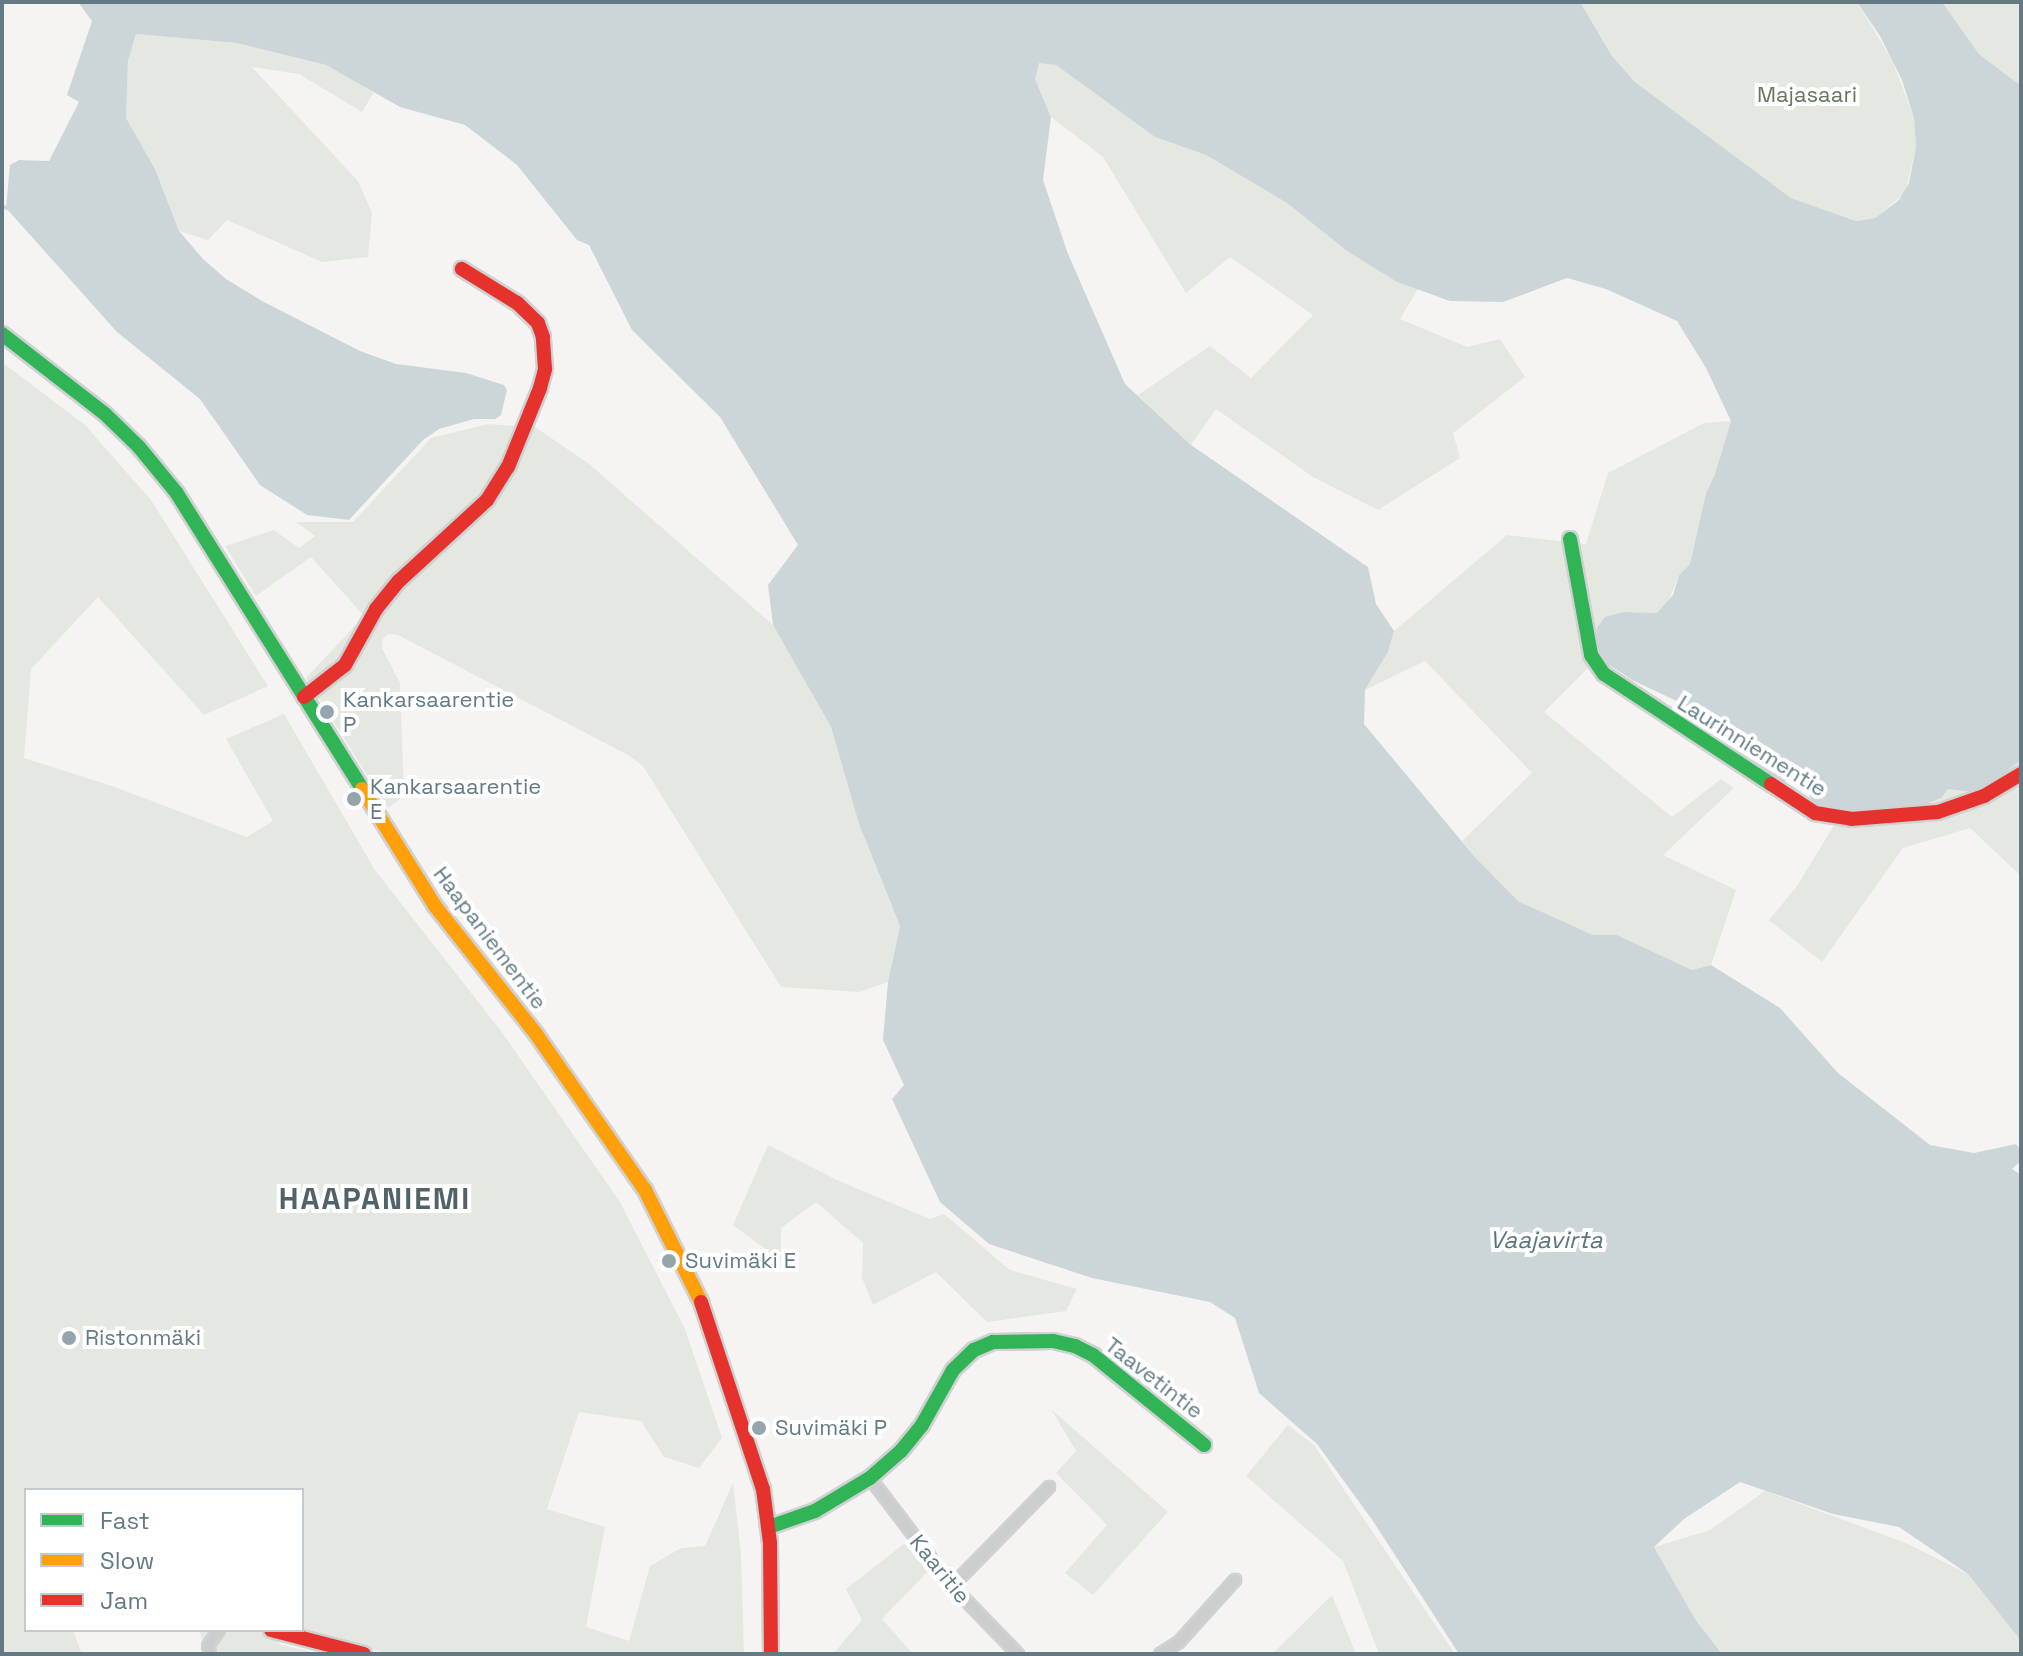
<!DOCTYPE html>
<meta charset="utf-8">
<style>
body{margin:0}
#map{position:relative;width:2023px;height:1656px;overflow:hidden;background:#f5f4f3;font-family:"Space Grotesk",sans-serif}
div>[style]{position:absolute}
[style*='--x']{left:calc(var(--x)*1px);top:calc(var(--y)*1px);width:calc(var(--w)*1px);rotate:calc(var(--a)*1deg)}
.green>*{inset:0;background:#e5e8e1}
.water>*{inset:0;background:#ccd6d8}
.stream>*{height:3px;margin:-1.5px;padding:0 1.5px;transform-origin:1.5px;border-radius:1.5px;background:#ccd6d8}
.roads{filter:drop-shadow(2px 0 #cfd1d2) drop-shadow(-2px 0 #cfd1d2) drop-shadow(0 2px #cfd1d2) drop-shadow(0 -2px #cfd1d2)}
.street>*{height:10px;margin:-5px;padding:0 5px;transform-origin:5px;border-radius:5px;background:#cccece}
.fast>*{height:14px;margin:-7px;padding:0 7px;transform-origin:7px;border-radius:7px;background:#30b455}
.slow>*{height:14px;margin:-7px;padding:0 7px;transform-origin:7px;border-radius:7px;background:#ff9f0a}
.jam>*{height:14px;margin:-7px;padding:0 7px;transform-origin:7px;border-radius:7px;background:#e5322d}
.dots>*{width:22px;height:22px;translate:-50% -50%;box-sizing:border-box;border:4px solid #fff;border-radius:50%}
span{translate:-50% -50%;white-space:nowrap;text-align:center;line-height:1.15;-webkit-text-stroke:8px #fff;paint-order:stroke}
.park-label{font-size:22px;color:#66775e}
.poi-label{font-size:22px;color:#637a85}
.left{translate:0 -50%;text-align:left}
.street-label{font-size:22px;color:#637a85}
.water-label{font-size:24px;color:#5a767b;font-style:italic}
.district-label{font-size:30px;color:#516269;font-weight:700;letter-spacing:2px}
.frame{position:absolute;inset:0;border:4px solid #637a85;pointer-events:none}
.legend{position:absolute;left:24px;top:1488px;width:280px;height:144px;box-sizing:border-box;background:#fff;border:2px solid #c1cace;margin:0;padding:10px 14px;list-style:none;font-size:24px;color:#637a85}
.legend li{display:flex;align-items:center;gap:16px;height:40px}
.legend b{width:40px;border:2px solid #c1cace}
</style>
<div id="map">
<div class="green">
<div style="clip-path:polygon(1580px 2px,1857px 2px,1892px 60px,1914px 118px,1916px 147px,1905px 193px,1875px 218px,1856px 221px,1791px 198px,1635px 82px,1612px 56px)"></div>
<div style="clip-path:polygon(1942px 2px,2021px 2px,2021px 86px,1979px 54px)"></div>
<div style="clip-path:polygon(136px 34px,237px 43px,326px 65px,374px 92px,362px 112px,299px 74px,252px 67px,358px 181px,372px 213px,368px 257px,322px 262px,227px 220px,208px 240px,179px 231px,155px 169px,126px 118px,128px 61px)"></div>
<div style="clip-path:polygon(1039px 62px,1056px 65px,1155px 137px,1206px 155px,1287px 203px,1347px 251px,1397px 282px,1418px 289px,1400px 319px,1467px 347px,1500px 339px,1525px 377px,1453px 433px,1460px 458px,1378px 510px,1313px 477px,1216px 409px,1191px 445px,1138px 395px,1210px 346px,1251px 378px,1313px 315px,1230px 257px,1186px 293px,1103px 157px,1051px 117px,1035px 79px)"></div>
<div style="clip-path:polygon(2px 362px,85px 425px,151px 500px,268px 686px,204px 715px,98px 597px,31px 669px,24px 758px,112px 786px,247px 837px,273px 821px,226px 739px,284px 714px,375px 870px,501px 1031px,620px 1202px,685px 1329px,722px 1438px,699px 1468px,664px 1457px,641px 1421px,579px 1412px,547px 1509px,605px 1527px,586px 1627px,629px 1641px,650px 1566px,681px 1548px,705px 1546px,733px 1483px,741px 1553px,744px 1654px,388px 1654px,302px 1630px,302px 1490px,26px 1490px,26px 1630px,73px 1630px,82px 1654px,2px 1654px)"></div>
<div style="clip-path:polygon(1731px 421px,1715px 474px,1706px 493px,1690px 564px,1679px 575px,1666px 607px,1657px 613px,1624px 612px,1596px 645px,1608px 664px,1587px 669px,1544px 712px,1672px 817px,1721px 779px,1734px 788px,1663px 855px,1736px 890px,1711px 965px,1692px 970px,1617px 935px,1593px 935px,1518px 901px,1474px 856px,1462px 841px,1532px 773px,1425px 661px,1365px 690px,1388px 652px,1394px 631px,1507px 535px,1586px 544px,1608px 473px,1704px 423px)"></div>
<div style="clip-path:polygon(488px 424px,519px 426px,503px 467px,462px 520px,429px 542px,389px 584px,405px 583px,465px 529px,532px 425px,588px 463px,773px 625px,831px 727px,859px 824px,900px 926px,888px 982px,859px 992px,781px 987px,643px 766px,628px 755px,398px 635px,388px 634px,382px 640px,382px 648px,400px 683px,404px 796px,388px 808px,306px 678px,364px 616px,311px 557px,256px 596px,225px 546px,274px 530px,299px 548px,315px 536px,296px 522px,353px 522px,431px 438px)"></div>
<div style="clip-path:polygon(2021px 760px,2021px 876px,1970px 828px,1903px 848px,1822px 962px,1769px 920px,1797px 886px,1842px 812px,1926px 804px,1948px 789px,1979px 793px)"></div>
<div style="clip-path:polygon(768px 1145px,839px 1181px,930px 1219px,944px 1214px,1010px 1270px,1077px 1289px,1066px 1311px,987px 1322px,936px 1272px,873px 1305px,862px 1278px,863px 1243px,816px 1202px,781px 1228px,781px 1261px,733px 1225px)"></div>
<div style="clip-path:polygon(1051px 1409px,1168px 1512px,1093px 1595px,1065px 1573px,1107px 1525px,1056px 1473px,1076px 1451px)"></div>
<div style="clip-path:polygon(1288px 1425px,1314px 1445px,1455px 1654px,1379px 1654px,1343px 1561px,1246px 1476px)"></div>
<div style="clip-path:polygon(1765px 1491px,1906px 1543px,1968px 1574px,2021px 1641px,2021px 1654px,1722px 1654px,1695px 1619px,1654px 1547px,1710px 1530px)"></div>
<div style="clip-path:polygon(909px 1540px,930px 1569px,882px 1619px,913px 1654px,833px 1654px,862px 1620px,846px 1589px)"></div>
<div style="clip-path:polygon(1332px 1595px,1356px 1654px,1272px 1654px)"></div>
<div style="clip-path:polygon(199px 1630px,276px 1630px,279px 1644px,320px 1654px,207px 1654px)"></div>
</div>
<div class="water">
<div style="clip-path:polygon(78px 2px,1580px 2px,1612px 56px,1635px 82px,1791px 198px,1856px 221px,1875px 218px,1899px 200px,1909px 183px,1916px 147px,1914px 118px,1902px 80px,1880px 36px,1857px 2px,1942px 2px,1979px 54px,2021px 86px,2021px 760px,1979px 793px,1948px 789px,1941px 798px,1926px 804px,1842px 812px,1815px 805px,1806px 790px,1792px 779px,1783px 782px,1773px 774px,1766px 776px,1749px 755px,1683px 704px,1632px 680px,1608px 664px,1596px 645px,1597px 628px,1605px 617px,1624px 612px,1657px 613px,1673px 595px,1679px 575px,1690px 564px,1706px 493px,1715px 474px,1731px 421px,1706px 368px,1677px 321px,1606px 289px,1567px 278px,1503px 302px,1450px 301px,1397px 282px,1347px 251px,1287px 203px,1206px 155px,1155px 137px,1056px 65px,1039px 63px,1035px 79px,1051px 117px,1043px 180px,1068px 254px,1125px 384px,1191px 445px,1368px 567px,1376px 604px,1394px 631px,1388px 652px,1365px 690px,1364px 724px,1474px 856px,1518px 901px,1593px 935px,1617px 935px,1692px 970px,1711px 965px,1780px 1008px,1838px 1073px,1930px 1145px,1974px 1153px,2016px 1144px,2021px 1150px,2021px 1161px,2012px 1169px,2021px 1175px,2021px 1641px,1968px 1574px,1899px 1527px,1833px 1514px,1740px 1482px,1684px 1519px,1654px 1547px,1695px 1619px,1722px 1654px,1459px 1654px,1373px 1521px,1317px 1444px,1259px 1393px,1235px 1318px,1210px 1302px,1092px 1278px,989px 1244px,940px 1202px,892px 1099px,904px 1085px,883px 1040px,888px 982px,900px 926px,859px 824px,831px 727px,773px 625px,768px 585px,798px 545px,720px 417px,632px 330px,589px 245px,577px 240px,517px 165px,465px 125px,400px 107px,326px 65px,237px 43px,136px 34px,128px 61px,126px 118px,155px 169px,179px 231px,203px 259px,226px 279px,262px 301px,360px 351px,396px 364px,466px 373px,504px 385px,507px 390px,501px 415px,495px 419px,474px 419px,439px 429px,423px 440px,349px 520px,307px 515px,260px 485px,200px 399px,117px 332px,6px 208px,10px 165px,19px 160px,49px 161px,79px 102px,67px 95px,92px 21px)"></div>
</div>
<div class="stream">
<div style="--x:2;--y:205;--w:5;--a:37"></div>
</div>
<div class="roads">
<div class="street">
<div style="--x:870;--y:1478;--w:136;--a:52.8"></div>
<div style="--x:952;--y:1586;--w:95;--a:45.9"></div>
<div style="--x:952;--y:1586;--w:139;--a:-45.6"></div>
<div style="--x:210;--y:1654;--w:8;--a:-104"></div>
<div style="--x:208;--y:1646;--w:19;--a:-55"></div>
<div style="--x:1160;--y:1654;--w:22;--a:-32"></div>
<div style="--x:1179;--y:1642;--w:84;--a:-47.9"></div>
</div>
<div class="fast">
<div style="--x:2;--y:334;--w:130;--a:37.8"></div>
<div style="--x:105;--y:414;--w:47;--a:44.1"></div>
<div style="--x:139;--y:447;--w:58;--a:50.6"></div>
<div style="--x:176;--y:492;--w:350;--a:57.9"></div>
<div style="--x:1570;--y:539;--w:118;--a:79.7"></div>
<div style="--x:1591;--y:655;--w:23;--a:56"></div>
<div style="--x:1604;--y:674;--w:200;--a:33.4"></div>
<div style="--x:769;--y:1527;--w:49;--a:-19.2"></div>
<div style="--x:815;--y:1511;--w:64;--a:-31"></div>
<div style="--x:870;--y:1478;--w:41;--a:-41.1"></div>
<div style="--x:901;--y:1451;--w:33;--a:-51"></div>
<div style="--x:922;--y:1425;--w:63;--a:-60.6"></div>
<div style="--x:953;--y:1370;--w:29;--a:-44"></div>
<div style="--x:974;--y:1350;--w:21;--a:-23"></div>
<div style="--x:993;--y:1342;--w:60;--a:-1"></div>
<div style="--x:1053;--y:1341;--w:23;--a:13"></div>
<div style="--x:1075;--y:1346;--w:20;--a:27"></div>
<div style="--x:1093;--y:1355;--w:143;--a:39"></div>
</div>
<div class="slow">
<div style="--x:362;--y:789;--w:138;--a:58"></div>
<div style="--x:435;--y:906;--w:163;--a:51.7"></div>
<div style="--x:536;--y:1034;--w:190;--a:55.1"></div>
<div style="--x:645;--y:1190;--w:125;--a:63.4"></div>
</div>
<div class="jam">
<div style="--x:304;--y:697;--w:52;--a:-38"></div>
<div style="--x:345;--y:665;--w:64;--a:-61"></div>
<div style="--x:376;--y:609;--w:36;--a:-51"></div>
<div style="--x:399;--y:581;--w:120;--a:-42.6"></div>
<div style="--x:487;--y:500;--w:39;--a:-58"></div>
<div style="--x:508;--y:467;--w:85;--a:-67.9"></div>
<div style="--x:540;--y:388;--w:20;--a:-75"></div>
<div style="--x:545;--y:369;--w:32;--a:-94"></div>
<div style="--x:543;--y:337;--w:15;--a:-110"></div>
<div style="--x:538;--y:323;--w:29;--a:-136"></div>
<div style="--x:517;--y:303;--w:65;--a:-148.3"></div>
<div style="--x:1771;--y:784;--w:53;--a:33.4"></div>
<div style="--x:1815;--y:813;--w:36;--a:9"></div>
<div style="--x:1851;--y:819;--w:87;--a:-4.6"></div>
<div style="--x:1938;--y:812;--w:49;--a:-19.2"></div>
<div style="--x:1984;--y:796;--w:43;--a:-30.7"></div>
<div style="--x:701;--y:1302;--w:197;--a:71.7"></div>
<div style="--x:763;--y:1489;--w:54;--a:82.6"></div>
<div style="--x:770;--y:1543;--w:111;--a:89.5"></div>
<div style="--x:271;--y:1630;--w:96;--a:14.5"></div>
</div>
</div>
<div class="dots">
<div style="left:327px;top:712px;background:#96a5ac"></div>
<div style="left:354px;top:799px;background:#96a5ac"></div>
<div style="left:669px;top:1261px;background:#96a5ac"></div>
<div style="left:69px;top:1338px;background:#96a5ac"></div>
<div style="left:759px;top:1428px;background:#96a5ac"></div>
</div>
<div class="park-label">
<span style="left:1807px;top:95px">Majasaari</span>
</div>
<div class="poi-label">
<span class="left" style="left:343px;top:712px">Kankarsaarentie<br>P</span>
<span class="left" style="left:370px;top:799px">Kankarsaarentie<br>E</span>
<span class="left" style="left:685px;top:1261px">Suvimäki E</span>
<span class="left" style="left:85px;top:1338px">Ristonmäki</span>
<span class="left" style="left:775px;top:1428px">Suvimäki P</span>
</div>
<div class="street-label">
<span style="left:1752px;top:746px;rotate:32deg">Laurinniementie</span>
<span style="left:490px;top:938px;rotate:53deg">Haapaniementie</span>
<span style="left:1154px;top:1378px;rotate:38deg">Taavetintie</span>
<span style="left:940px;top:1569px;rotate:51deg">Kaaritie</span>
</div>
<div class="water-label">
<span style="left:1546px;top:1240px">Vaajavirta</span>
</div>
<div class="district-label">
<span style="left:375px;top:1199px">HAAPANIEMI</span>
</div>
<div class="frame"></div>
<ul class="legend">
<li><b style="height:10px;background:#30b455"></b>Fast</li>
<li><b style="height:10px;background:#ff9f0a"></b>Slow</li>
<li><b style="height:10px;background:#e5322d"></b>Jam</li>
</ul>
</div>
